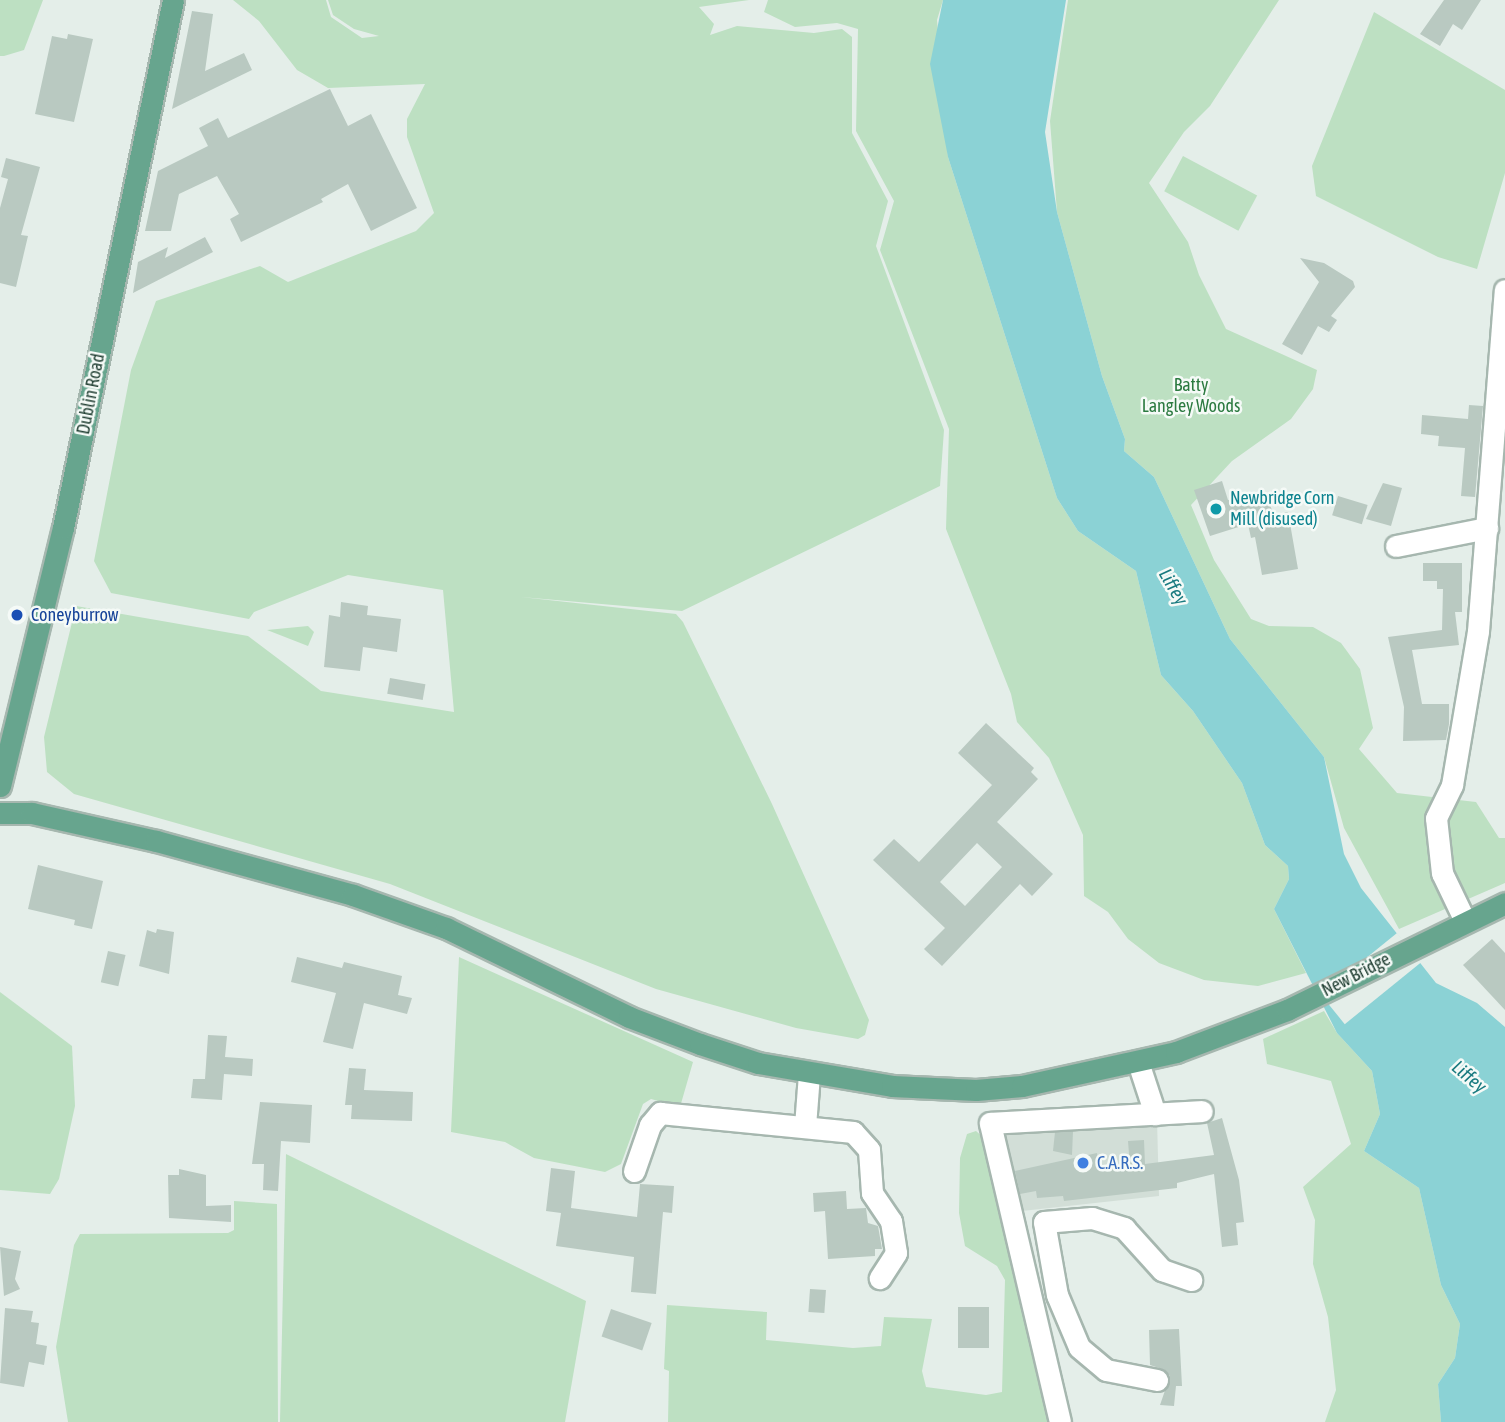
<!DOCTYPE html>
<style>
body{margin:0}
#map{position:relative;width:1505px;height:1422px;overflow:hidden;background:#e4eee9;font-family:"Asap Condensed",sans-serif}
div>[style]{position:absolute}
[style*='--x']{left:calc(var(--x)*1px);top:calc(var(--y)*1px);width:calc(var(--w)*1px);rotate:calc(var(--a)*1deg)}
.built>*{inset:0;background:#d2ded7}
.green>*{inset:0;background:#bde0c2;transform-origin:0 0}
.water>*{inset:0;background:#8bd2d5}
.pier>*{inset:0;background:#e4eee9;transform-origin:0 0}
.building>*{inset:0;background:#b9c9c1;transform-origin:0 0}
.roads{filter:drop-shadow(2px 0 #a6b7af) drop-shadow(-2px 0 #a6b7af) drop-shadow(0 2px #a6b7af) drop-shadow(0 -2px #a6b7af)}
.minor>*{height:21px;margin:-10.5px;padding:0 10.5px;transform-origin:10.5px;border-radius:10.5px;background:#fff}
.major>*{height:21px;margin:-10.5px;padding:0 10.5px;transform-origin:10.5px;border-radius:10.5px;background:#67a58e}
.dots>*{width:19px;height:19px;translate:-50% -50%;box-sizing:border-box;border:4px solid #f5faf7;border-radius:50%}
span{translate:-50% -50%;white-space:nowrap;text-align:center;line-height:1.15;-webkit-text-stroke:5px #f5faf7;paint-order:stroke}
.park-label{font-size:18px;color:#2b7a40}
.street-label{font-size:18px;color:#234135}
.culture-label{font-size:18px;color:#0d838f}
.left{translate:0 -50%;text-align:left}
.transit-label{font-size:18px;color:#164399}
.shop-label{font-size:18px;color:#366cbe}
.water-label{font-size:19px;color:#1a7b80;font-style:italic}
</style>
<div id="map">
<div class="built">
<div style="clip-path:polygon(1157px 1119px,1159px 1196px,1022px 1211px,1017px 1207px,1001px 1129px)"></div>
</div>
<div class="green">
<div style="clip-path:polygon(0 0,43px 0,24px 50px,4px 56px,0 56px)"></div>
<div style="clip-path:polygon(233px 0,326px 0,331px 17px,362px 38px,379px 36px,354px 29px,333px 15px,328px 0,749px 0,699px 7px,714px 24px,710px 35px,737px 26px,814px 33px,842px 29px,852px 37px,852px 133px,888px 201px,876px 246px,944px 430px,940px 486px,682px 611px,521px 597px,676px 614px,683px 622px,772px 804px,869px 1020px,865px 1035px,858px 1039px,796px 1028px,656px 989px,390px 884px,74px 794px,47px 772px,44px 737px,76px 606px,248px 636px,321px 691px,454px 712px,443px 590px,348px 575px,254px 612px,249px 619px,111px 593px,94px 561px,131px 370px,156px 301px,260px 266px,288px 282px,416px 231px,434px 213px,407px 137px,407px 119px,425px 84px,328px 88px,297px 70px,259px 21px)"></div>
<div style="clip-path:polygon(768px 0,943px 0,937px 20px,948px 157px,1057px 498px,1078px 531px,1136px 571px,1161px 675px,1193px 711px,1242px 783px,1265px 845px,1288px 866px,1289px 879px,1274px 909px,1306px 973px,1258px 986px,1204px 980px,1159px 963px,1128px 939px,1108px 912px,1084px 896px,1083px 835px,1049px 758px,1017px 722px,1011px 694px,946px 529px,949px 429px,880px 250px,894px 201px,856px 131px,858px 29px,837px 23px,795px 27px,764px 12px)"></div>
<div style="clip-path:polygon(1068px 0,1279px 0,1210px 106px,1184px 132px,1149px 183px,1188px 242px,1199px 275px,1226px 329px,1317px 370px,1313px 389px,1291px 419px,1232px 461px,1191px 505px,1214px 560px,1251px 619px,1269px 626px,1313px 627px,1341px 643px,1360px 669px,1373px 728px,1359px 749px,1397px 793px,1476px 802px,1499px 838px,1505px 838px,1505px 883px,1399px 929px,1344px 828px,1324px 757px,1230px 639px,1154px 477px,1124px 451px,1125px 439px,1102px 376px,1057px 212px,1050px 121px)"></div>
<div style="clip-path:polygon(1374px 12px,1505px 90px,1505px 173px,1477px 269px,1438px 257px,1316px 196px,1312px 166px)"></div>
<div style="left:1183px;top:156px;width:84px;height:40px;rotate:28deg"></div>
<div style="clip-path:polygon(308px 626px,314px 632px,308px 646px,267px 630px)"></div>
<div style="clip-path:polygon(459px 957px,693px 1062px,680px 1107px,651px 1099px,643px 1104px,621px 1164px,605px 1172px,534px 1158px,505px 1142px,451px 1132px)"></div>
<div style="clip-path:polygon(0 992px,72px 1046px,75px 1106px,59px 1179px,50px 1194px,0 1190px)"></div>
<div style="clip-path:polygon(1324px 1011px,1337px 1033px,1372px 1071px,1380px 1114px,1364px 1151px,1419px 1188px,1441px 1285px,1460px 1324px,1455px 1358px,1438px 1384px,1441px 1422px,1325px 1422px,1336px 1390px,1328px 1317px,1313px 1264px,1315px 1220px,1303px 1187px,1351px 1144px,1331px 1081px,1267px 1064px,1263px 1039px)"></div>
<div style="clip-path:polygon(976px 1131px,984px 1138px,1053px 1422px,668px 1422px,669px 1371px,664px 1369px,667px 1305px,767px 1312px,766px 1340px,853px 1348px,881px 1346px,884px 1317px,932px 1319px,922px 1371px,926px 1387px,986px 1395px,1002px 1392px,1005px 1280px,997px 1266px,965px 1246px,959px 1213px,960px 1158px,967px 1134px)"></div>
<div style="clip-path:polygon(286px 1154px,586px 1301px,565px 1422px,280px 1422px)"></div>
<div style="clip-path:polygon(234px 1201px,277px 1204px,278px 1422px,68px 1422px,56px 1347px,74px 1245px,80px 1234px,228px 1233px,234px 1230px)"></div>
</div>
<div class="water">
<div style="clip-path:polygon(943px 0,1066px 0,1045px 132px,1057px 212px,1102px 376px,1125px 439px,1124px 451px,1154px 477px,1230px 639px,1324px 757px,1344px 854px,1361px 888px,1436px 983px,1477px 1003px,1505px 1027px,1505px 1422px,1441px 1422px,1438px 1384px,1455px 1358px,1460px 1324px,1441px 1285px,1419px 1188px,1364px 1151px,1380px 1114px,1372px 1071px,1337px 1033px,1274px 909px,1289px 879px,1288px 866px,1265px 845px,1242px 783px,1193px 711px,1161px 675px,1136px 571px,1078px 531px,1057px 498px,948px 157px,930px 64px)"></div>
</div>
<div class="pier">
<div style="left:1397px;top:933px;width:38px;height:98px;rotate:51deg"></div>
</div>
<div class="building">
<div style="clip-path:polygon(1444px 0,1481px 0,1462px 30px,1453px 24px,1440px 46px,1420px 34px)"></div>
<div style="clip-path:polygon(192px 11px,213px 14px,205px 71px,244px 53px,252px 70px,172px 109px)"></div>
<div style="clip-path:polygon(68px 34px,93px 39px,74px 122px,35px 114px,52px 36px,67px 39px)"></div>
<div style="clip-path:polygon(330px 89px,348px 126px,371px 114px,417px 208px,371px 231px,348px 184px,321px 199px,323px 202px,241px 242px,230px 219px,239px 214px,217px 176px,179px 194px,171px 231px,145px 231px,158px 171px,208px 146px,199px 128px,218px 118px,228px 138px)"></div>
<div style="clip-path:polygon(6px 158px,40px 167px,21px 235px,28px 236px,16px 287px,0 283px,0 208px,8px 179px,1px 177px)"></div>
<div style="clip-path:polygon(205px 237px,213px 252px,133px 293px,138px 262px,168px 247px,165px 258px)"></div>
<div style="clip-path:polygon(1300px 258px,1324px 263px,1353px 281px,1355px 287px,1331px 316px,1337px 320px,1329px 332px,1318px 326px,1302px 355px,1282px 344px,1319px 282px)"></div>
<div style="clip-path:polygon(1469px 405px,1483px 406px,1475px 497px,1461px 496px,1465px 448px,1438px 446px,1439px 436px,1421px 434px,1422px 415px,1468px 419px)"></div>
<div style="clip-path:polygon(1222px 481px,1228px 500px,1265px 493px,1274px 515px,1288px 512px,1298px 569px,1262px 575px,1255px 537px,1251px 538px,1248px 524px,1210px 536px,1194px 490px)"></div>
<div style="clip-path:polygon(1383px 483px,1402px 488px,1391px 526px,1366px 519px)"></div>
<div style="left:1338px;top:496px;width:31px;height:20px;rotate:17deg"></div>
<div style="clip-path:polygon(1423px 563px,1462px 563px,1462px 612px,1455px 612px,1459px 645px,1412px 650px,1422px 704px,1449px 704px,1449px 724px,1446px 740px,1403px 741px,1404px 707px,1388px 637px,1442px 630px,1443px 589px,1437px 589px,1437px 581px,1423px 581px)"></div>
<div style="clip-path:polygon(341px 602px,368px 606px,367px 615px,401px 619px,397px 652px,363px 647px,360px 671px,324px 667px,329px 615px,340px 617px)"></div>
<div style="left:390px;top:678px;width:36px;height:16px;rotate:10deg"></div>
<div style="clip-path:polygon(evenodd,986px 723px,1034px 768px,1031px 772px,1038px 779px,997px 822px,1053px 874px,1032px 896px,1020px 884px,942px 966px,924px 949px,945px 928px,873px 860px,894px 839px,919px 862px,992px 785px,958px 753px,986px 723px,977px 843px,1002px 867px,965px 906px,940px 882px,977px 843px)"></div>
<div style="clip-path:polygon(38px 865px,103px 881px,92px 929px,74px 925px,75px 920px,28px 909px)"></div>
<div style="clip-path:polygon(157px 929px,174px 932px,169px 974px,139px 966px,147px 930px,156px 933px)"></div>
<div style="clip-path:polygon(1492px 939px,1505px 953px,1505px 1010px,1463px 965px)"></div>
<div style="left:108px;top:951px;width:18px;height:32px;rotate:13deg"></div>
<div style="clip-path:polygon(297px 957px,342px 968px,344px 962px,402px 976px,398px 995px,412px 998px,407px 1014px,364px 1003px,353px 1049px,323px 1042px,336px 993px,291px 982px)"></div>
<div style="clip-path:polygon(208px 1035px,227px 1036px,225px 1057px,253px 1059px,252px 1076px,224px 1074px,222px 1100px,191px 1098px,193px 1079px,205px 1079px)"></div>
<div style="clip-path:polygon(349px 1068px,366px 1069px,364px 1090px,413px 1092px,412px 1121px,351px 1119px,352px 1105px,345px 1105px)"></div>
<div style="clip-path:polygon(260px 1102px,312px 1105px,310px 1143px,281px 1141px,278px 1191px,263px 1190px,264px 1164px,252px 1164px)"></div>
<div style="clip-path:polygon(1222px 1118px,1239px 1180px,1244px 1222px,1236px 1223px,1238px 1245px,1222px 1247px,1214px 1174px,1177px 1183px,1177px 1188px,1064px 1201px,1063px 1196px,1037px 1198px,1036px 1191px,1020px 1194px,1015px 1171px,1097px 1153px,1099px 1169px,1130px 1167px,1128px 1141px,1144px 1140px,1145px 1164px,1214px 1155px,1207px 1123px)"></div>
<div style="clip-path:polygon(1073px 1131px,1072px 1155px,1053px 1151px,1055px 1132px)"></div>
<div style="clip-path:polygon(551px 1168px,575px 1171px,571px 1208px,637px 1217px,640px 1184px,674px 1186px,672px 1213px,663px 1212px,656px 1294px,631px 1292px,634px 1257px,556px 1246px,561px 1213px,546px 1211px)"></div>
<div style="clip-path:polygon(179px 1169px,206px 1175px,206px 1206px,231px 1205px,231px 1222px,169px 1218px,168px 1175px,179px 1175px)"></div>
<div style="clip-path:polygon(846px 1191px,847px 1209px,866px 1208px,868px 1223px,878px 1226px,882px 1249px,875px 1249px,875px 1256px,828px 1259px,825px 1211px,814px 1212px,813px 1193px)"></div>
<div style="clip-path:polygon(0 1247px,21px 1251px,15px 1279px,20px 1289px,4px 1296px)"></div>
<div style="left:810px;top:1289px;width:16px;height:23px;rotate:4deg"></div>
<div style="left:958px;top:1307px;width:31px;height:41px"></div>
<div style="clip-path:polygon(5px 1308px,33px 1311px,31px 1322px,39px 1323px,36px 1344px,47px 1346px,44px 1365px,29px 1362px,24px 1387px,0 1383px)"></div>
<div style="left:611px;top:1309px;width:43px;height:29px;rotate:19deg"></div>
<div style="clip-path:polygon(1179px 1329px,1182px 1386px,1176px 1386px,1174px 1406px,1160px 1405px,1170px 1376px,1165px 1370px,1150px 1365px,1149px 1330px)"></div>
</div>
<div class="roads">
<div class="minor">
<div style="--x:1396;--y:546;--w:93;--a:-11.2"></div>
<div style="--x:1465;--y:921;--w:53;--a:-115.6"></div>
<div style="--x:1442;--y:873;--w:55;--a:-96.2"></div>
<div style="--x:1436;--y:818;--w:37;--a:-64"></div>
<div style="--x:1452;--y:785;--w:156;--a:-80.4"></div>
<div style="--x:1478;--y:631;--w:342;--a:-85.5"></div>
<div style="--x:1138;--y:1062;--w:55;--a:71.9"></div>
<div style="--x:805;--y:1126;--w:52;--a:-85.6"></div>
<div style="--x:634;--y:1171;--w:49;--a:-70.8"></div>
<div style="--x:650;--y:1125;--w:16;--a:-50"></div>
<div style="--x:660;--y:1113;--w:194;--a:5.6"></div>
<div style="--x:853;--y:1132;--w:24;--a:48"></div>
<div style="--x:869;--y:1150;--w:43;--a:86"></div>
<div style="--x:872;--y:1193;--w:34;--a:56"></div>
<div style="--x:891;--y:1221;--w:32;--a:81"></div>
<div style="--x:896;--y:1253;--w:30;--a:123"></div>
<div style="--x:1157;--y:1380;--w:52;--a:-168.9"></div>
<div style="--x:1106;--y:1370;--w:35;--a:-140"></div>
<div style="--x:1079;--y:1347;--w:56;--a:-112.9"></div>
<div style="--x:1057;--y:1295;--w:74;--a:-100.1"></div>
<div style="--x:1044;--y:1222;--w:48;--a:-4.8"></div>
<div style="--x:1092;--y:1218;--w:34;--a:17"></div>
<div style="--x:1124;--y:1228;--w:57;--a:47.9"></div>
<div style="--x:1162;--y:1270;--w:31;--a:19"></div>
<div style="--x:1060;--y:1422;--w:307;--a:-103.2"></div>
<div style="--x:990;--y:1123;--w:212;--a:-3.2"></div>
</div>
<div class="major">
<div style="--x:0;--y:786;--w:266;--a:-76.3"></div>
<div style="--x:63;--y:528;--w:539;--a:-78.23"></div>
<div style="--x:0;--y:813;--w:32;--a:0"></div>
<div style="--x:32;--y:813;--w:127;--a:12.7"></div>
<div style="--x:156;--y:841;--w:204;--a:15.3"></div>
<div style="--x:353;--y:895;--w:99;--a:19.5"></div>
<div style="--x:446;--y:928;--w:203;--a:25.9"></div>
<div style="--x:629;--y:1017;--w:76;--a:20.8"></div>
<div style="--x:700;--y:1044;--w:61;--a:18.1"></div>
<div style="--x:758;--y:1063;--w:136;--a:9.7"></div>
<div style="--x:892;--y:1086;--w:84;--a:2.7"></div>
<div style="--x:976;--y:1090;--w:46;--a:-5"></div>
<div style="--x:1022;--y:1086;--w:158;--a:-12.4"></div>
<div style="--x:1176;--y:1052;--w:119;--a:-20.7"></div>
<div style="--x:1287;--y:1010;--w:243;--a:-26.1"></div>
</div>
</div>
<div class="dots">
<div style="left:1216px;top:509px;background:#0f9aa8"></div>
<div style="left:17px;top:615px;background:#1a4fb4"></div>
<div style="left:1083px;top:1163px;background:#3f7fe0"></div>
</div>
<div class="park-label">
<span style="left:1191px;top:396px">Batty<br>Langley Woods</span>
</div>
<div class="street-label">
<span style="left:91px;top:394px;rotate:-79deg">Dublin Road</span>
<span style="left:1356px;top:975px;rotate:-27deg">New Bridge</span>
</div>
<div class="culture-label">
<span class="left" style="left:1230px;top:509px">Newbridge Corn<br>Mill (disused)</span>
</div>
<div class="transit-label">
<span class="left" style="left:31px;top:615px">Coneyburrow</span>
</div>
<div class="shop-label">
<span class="left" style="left:1097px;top:1163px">C.A.R.S.</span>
</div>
<div class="water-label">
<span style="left:1173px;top:587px;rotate:60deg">Liffey</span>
<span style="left:1469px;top:1077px;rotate:40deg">Liffey</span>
</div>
</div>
